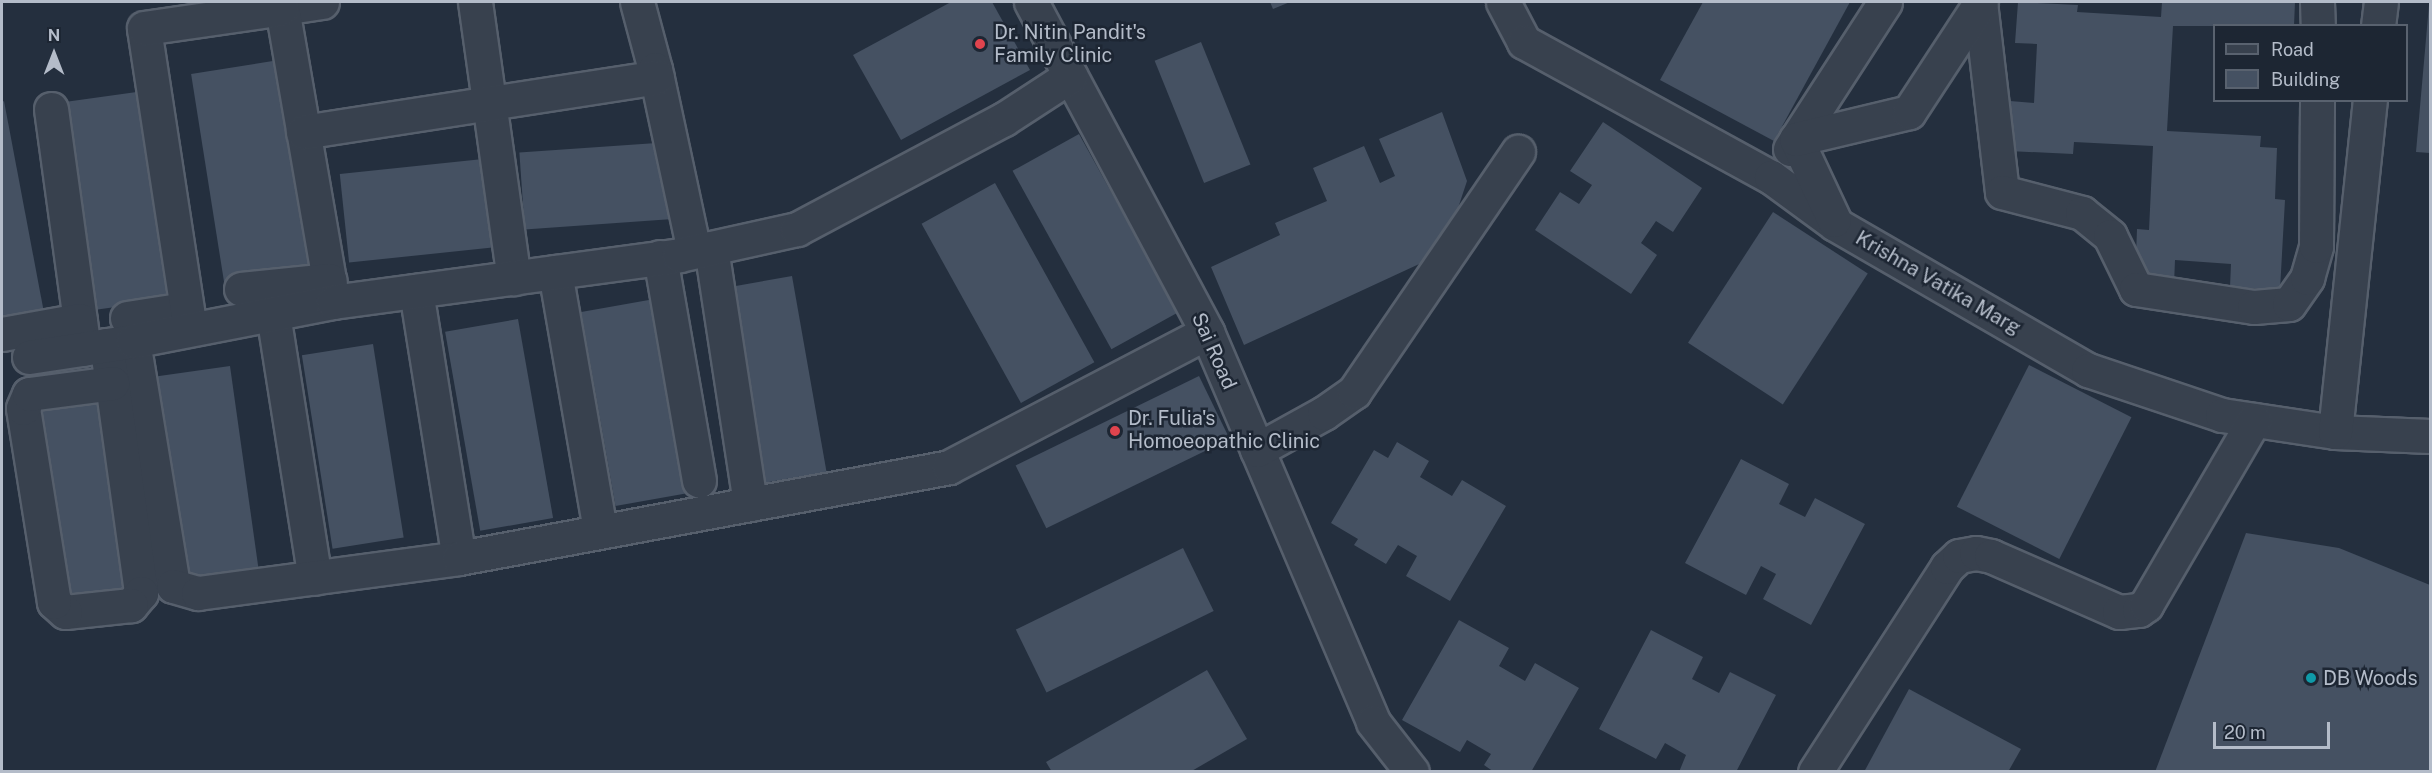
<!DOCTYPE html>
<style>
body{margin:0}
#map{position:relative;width:2432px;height:773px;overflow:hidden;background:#242f3e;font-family:"Public Sans",sans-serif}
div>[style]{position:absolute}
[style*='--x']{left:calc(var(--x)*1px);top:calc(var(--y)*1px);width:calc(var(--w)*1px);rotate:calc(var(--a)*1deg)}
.building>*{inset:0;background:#455162;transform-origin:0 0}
.roads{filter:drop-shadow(2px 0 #565f6c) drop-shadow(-2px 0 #565f6c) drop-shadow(0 2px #565f6c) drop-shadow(0 -2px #565f6c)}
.minor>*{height:33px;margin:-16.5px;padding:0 16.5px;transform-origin:16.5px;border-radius:16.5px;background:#38414e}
.dots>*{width:16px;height:16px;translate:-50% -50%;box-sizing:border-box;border:3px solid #1d2633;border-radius:50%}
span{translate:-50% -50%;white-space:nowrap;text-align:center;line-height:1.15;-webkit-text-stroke:5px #1d2633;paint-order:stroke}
.poi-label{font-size:20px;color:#b4bcc9}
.left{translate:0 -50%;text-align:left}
.street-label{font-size:20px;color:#b4bcc9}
.frame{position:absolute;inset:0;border:3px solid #b4bcc9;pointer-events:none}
.legend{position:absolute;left:2213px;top:24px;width:195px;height:78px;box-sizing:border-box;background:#1d2633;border:2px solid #59626f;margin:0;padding:8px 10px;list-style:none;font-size:18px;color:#b4bcc9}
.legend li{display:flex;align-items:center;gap:12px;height:30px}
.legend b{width:30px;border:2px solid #59626f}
.north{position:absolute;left:24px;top:24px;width:60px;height:60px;-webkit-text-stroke:4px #1d2633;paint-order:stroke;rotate:0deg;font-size:16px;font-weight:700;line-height:24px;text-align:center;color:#b4bcc9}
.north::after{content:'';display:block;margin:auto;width:21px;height:27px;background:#b4bcc9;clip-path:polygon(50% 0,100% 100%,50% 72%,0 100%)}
.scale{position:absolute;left:2213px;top:722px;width:117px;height:27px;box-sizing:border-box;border:3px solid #b4bcc9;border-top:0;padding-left:8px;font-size:18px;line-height:21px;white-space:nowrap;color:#b4bcc9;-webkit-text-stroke:4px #1d2633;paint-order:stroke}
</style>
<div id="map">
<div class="building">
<div style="clip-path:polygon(951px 2px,992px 2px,1030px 70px,901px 140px,853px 55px)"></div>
<div style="clip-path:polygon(1270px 2px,1290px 2px,1273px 9px)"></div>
<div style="clip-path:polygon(1703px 2px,1850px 2px,1774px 141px,1660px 80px)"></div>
<div style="clip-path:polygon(2018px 2px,2078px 5px,2077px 12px,2161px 17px,2162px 2px,2295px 2px,2294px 26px,2173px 26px,2167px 131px,2261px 136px,2260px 147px,2277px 148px,2275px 199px,2285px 200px,2280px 290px,2230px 287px,2231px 264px,2175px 260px,2174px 285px,2135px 283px,2137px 229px,2149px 230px,2153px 146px,2074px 142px,2073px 154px,2008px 151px,2010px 101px,2034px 103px,2037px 44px,2015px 43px)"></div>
<div style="clip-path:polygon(2429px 5px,2430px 5px,2430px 153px,2416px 152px)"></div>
<div style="left:1201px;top:42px;width:132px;height:50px;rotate:68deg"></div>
<div style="left:279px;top:60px;width:212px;height:89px;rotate:81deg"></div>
<div style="left:151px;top:90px;width:210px;height:87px;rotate:82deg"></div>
<div style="clip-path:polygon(4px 101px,45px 318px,2px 326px,2px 102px)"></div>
<div style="clip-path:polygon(1442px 112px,1467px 181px,1443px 253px,1244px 345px,1211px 267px,1280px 235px,1275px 223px,1327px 201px,1313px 168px,1364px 146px,1380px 183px,1395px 176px,1379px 139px)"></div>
<div style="clip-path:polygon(1603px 122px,1702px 188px,1673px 232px,1656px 221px,1641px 243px,1657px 255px,1631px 294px,1535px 230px,1560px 192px,1579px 204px,1592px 185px,1570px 171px)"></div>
<div style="left:1079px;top:134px;width:204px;height:76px;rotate:61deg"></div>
<div style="left:671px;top:142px;width:77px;height:152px;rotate:86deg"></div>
<div style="left:483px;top:159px;width:89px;height:144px;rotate:84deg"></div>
<div style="left:995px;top:183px;width:205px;height:84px;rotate:61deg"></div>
<div style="left:1773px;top:212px;width:113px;height:156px;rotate:33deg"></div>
<div style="left:792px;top:276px;width:199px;height:70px;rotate:80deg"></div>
<div style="left:660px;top:298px;width:197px;height:80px;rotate:80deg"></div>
<div style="left:518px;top:319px;width:202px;height:74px;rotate:80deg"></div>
<div style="left:373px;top:344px;width:196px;height:72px;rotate:81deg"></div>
<div style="left:2029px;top:365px;width:115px;height:159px;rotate:27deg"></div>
<div style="left:230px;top:366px;width:203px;height:75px;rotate:82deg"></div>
<div style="left:1199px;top:376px;width:70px;height:204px;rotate:64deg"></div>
<div style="left:101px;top:394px;width:200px;height:73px;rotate:81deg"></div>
<div style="clip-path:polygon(1397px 442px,1429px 461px,1420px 477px,1452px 496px,1462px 480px,1506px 506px,1450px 601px,1406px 576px,1417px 556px,1398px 545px,1386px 564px,1354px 545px,1358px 539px,1331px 523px,1374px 450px,1388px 458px)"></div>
<div style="clip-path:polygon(1741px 459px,1789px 484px,1779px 504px,1805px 517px,1815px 498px,1865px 524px,1811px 625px,1763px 599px,1776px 574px,1761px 566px,1746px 595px,1685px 563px)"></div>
<div style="clip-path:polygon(2246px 533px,2339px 548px,2430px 585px,2430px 772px,2155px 772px)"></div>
<div style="left:1183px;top:548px;width:70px;height:186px;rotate:64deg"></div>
<div style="clip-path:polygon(1459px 620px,1509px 648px,1499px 666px,1525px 681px,1535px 663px,1579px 688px,1531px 772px,1494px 772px,1484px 765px,1491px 754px,1467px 740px,1460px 752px,1402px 720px)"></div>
<div style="clip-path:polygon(1651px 630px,1703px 657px,1692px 679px,1719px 693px,1730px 672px,1776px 695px,1736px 772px,1679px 772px,1686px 755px,1665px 743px,1656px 759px,1599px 729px)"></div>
<div style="clip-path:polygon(1207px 670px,1247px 739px,1190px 772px,1052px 772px,1046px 762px)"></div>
<div style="clip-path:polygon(1909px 689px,2021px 749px,2008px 772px,1864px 772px)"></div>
</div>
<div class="roads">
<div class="minor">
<div style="--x:322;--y:2;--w:40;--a:171.5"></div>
<div style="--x:282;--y:8;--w:298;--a:80.2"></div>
<div style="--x:475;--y:2;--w:279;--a:82"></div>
<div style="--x:637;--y:2;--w:69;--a:75"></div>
<div style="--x:655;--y:69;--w:186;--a:77.9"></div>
<div style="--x:1031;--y:2;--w:374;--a:61.9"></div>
<div style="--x:1207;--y:332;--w:424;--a:66.9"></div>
<div style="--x:1373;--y:722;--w:63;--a:52"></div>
<div style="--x:1503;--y:2;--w:45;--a:62.3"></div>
<div style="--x:1524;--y:42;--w:281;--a:28.7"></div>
<div style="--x:1771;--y:177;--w:79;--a:36.3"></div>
<div style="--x:1835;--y:224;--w:292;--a:30"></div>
<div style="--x:2088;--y:370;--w:141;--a:18.6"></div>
<div style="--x:2222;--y:415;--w:114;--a:8.6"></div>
<div style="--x:2335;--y:432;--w:95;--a:2.4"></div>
<div style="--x:1980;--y:2;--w:191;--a:83.4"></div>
<div style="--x:2002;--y:192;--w:83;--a:14.7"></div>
<div style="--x:2082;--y:213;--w:36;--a:39"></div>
<div style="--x:2110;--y:236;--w:59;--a:63.9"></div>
<div style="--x:2136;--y:289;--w:119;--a:8.7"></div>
<div style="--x:2254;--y:307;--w:35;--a:-5"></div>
<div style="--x:2289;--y:304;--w:32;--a:-55"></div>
<div style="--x:2307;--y:278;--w:33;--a:-74"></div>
<div style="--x:2316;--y:246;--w:146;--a:-89.6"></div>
<div style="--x:2317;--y:2;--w:24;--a:88"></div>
<div style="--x:2378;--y:26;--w:24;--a:-83"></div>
<div style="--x:51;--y:109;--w:242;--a:82.2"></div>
<div style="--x:303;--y:132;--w:358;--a:-8.8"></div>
<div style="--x:1790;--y:149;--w:175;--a:-57.1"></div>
<div style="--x:1834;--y:220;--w:89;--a:-115.1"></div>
<div style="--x:1796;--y:139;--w:116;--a:-13.4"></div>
<div style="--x:1909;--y:112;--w:131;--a:-56.8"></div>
<div style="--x:711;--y:248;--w:259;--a:81.3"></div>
<div style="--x:660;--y:257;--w:227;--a:80.1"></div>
<div style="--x:555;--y:272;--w:263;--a:80.1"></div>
<div style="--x:241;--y:289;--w:89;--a:-5.8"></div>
<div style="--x:416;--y:291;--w:270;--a:80.9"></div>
<div style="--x:273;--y:314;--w:267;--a:81"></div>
<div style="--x:127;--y:318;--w:60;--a:-8.7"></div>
<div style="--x:190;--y:329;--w:304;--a:-98.7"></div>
<div style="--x:144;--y:28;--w:139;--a:-8.2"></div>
<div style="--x:2;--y:334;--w:79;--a:-10.2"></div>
<div style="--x:133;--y:341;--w:248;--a:80.7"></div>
<div style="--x:173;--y:586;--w:26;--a:16"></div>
<div style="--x:198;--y:593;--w:263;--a:-7.6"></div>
<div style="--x:459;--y:558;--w:498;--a:-10.5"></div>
<div style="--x:949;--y:467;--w:291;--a:-27.6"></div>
<div style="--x:106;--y:345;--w:38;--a:81"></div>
<div style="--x:112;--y:383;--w:212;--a:82.1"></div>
<div style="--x:141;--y:593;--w:16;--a:130"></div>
<div style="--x:131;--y:605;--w:66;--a:173.9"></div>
<div style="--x:65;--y:612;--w:15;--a:-138"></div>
<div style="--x:54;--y:602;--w:196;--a:-99.1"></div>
<div style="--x:23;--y:408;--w:15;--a:-67"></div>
<div style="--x:29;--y:394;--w:84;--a:-7.5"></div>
<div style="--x:29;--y:357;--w:105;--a:-8.7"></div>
<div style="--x:133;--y:341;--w:204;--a:-11"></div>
<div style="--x:333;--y:302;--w:349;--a:-7.7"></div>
<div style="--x:679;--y:255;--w:121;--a:-12.4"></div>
<div style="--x:797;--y:229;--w:234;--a:-28"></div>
<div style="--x:1004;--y:119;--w:79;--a:-33.1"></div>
<div style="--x:2335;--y:432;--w:334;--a:-84"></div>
<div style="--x:1257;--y:450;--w:77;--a:-28.9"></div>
<div style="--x:1324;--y:413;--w:37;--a:-35"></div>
<div style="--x:1354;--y:392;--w:291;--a:-55.7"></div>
<div style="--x:1815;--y:772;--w:244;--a:-57.2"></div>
<div style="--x:1947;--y:567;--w:16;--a:-43"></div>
<div style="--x:1959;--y:556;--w:17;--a:-10"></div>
<div style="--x:1976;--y:553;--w:15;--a:11"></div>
<div style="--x:1991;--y:556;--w:140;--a:23.6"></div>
<div style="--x:2119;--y:612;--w:20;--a:-6"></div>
<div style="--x:2139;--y:610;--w:9;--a:-36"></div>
<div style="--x:2146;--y:605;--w:214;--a:-59.7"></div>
</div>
</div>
<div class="dots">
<div style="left:980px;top:44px;background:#e0444e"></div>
<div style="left:1115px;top:431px;background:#e0444e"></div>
<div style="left:2311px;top:678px;background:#0f9aa8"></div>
</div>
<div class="poi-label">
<span class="left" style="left:994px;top:44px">Dr. Nitin Pandit's<br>Family Clinic</span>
<span class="left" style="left:1128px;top:430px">Dr. Fulia's<br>Homoeopathic Clinic</span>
<span class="left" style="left:2323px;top:678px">DB Woods</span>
</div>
<div class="street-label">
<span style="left:1938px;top:283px;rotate:30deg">Krishna Vatika Marg</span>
<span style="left:1214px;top:351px;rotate:66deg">Sai Road</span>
</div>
<div class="frame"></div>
<ul class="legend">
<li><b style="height:8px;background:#38414e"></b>Road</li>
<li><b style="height:16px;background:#455162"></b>Building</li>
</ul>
<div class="north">N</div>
<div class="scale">20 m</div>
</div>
